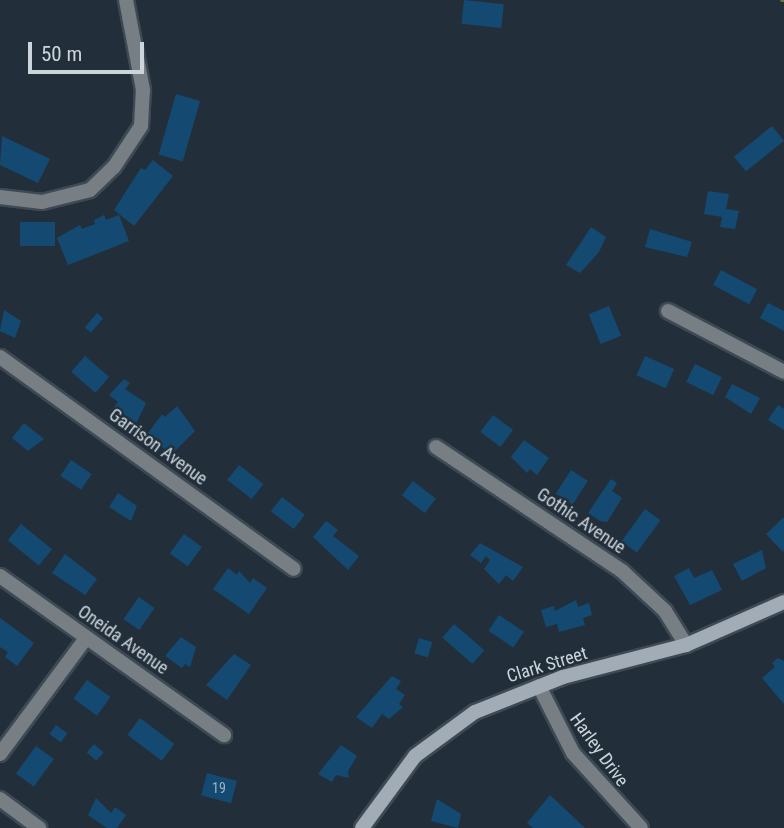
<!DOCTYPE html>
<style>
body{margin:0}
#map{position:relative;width:784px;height:828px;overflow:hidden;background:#222f3a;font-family:"Roboto Condensed",sans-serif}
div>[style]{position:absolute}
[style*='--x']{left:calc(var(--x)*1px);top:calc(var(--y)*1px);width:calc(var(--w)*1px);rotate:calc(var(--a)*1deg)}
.stream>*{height:4.5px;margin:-2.25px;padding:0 2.25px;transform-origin:2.25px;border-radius:2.25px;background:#757130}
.building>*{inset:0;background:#144a72;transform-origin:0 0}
.roads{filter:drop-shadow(2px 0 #3d4a54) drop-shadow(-2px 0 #3d4a54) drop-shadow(0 2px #3d4a54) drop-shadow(0 -2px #3d4a54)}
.street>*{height:14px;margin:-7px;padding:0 7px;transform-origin:7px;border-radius:7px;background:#777e84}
.secondary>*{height:14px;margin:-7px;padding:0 7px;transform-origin:7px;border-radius:7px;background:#a1acb6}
span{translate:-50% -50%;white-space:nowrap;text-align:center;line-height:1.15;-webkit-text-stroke:5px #222f3a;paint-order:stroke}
.number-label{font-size:14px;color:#9fb2c2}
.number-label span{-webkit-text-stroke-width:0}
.street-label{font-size:18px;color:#cdd5dc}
.scale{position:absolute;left:28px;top:42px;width:116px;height:32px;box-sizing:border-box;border:4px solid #cdd5dc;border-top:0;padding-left:9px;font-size:21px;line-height:24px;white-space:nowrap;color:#cdd5dc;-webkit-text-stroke:5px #222f3a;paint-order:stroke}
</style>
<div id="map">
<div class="stream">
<div style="--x:782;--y:0;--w:2;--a:0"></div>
</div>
<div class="building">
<div style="left:464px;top:0;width:40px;height:24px;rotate:6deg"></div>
<div style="left:176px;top:94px;width:25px;height:63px;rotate:16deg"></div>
<div style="left:772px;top:126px;width:19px;height:49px;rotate:51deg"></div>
<div style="clip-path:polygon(2px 136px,50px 159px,38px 183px,0 165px)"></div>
<div style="clip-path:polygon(153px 160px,173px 176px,134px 226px,114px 210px,141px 168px,145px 170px)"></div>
<div style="clip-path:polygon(708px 191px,729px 194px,726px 209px,739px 211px,735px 229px,720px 227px,722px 217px,704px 214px)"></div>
<div style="clip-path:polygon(104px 215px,106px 220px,119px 215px,129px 241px,68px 265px,57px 238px,80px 225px,82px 229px,95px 224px,94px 220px)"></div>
<div style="left:20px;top:222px;width:35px;height:24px"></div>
<div style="clip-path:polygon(591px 227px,606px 237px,599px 252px,580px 273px,566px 265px)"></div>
<div style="clip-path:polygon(650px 229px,692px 242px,687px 257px,645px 247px)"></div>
<div style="left:721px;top:270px;width:41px;height:17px;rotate:28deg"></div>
<div style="clip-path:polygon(768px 303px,784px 311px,784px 331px,760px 318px)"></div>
<div style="left:609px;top:306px;width:32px;height:22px;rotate:68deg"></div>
<div style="clip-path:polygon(4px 310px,21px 321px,15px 338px,0 331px)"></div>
<div style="left:97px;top:313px;width:8px;height:19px;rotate:40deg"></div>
<div style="left:85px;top:356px;width:32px;height:21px;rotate:41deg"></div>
<div style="left:645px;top:356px;width:32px;height:21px;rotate:24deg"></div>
<div style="left:695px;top:364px;width:30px;height:20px;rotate:26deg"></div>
<div style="clip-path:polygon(124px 379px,130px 383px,125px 389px,146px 403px,136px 424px,114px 407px,118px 402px,109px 395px)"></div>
<div style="clip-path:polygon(732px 384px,760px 398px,751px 414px,725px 397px)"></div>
<div style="clip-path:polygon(778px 405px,784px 409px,784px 430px,768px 420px)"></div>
<div style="clip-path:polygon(177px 406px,195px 431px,172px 454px,146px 436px,162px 414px,165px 417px)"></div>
<div style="left:493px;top:415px;width:25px;height:21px;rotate:37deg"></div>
<div style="clip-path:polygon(24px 423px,44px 439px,28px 451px,12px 438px)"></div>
<div style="clip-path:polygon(524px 440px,549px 458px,537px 475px,530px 469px,527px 473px,511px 457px)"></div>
<div style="left:71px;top:460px;width:25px;height:19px;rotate:34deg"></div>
<div style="left:239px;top:465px;width:31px;height:19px;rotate:38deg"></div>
<div style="left:571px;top:470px;width:20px;height:28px;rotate:33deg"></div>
<div style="clip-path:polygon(611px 479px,617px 483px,612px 491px,622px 498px,607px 522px,600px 521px,588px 513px)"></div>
<div style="left:413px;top:481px;width:29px;height:18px;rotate:38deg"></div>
<div style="clip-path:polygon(118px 493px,137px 506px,131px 521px,109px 507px)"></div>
<div style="left:282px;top:497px;width:29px;height:18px;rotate:38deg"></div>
<div style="left:645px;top:509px;width:19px;height:40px;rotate:36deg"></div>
<div style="clip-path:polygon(784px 517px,784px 550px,783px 552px,766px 534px)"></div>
<div style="clip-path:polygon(326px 521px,338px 530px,333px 536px,359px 556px,348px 570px,313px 537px)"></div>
<div style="left:21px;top:524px;width:40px;height:21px;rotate:39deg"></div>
<div style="left:184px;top:534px;width:22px;height:24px;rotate:36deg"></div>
<div style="clip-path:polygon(480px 543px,523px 567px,513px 581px,506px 575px,499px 584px,484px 569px,490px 560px,486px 556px,481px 563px,470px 555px)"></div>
<div style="clip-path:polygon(762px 550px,766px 568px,742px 581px,733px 564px)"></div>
<div style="clip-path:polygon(65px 554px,97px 579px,85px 595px,52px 573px)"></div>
<div style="clip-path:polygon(228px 568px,237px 575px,239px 571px,250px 583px,253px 578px,267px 588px,249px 614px,213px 589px)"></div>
<div style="clip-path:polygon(689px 568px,694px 578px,712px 570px,722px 590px,690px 605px,674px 576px)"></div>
<div style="left:139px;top:597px;width:19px;height:27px;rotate:35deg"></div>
<div style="clip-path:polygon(576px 600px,578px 607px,589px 603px,592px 615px,583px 618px,585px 625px,559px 632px,557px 624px,546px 627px,541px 610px,554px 606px,555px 611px)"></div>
<div style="left:499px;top:615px;width:30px;height:19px;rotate:34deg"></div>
<div style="clip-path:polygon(0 618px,34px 643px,17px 666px,5px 657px,8px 652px,0 647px)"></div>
<div style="left:454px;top:624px;width:40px;height:18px;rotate:41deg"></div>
<div style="clip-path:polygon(181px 637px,196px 647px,190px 667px,185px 664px,182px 668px,165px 656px)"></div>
<div style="left:419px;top:638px;width:14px;height:16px;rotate:17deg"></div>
<div style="clip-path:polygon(234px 654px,251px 665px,227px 700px,206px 685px)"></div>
<div style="clip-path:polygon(778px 658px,784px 661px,784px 704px,762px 678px,775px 667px,772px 663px)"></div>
<div style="clip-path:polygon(392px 676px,401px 681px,396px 689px,405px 695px,399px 704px,403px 707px,389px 719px,382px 714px,372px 728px,356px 717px)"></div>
<div style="left:87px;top:680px;width:29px;height:23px;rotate:36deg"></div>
<div style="left:140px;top:718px;width:43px;height:21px;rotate:37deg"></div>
<div style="left:56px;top:725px;width:14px;height:11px;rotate:36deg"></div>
<div style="left:94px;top:744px;width:13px;height:11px;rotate:42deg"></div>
<div style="clip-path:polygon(341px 745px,357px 756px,348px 771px,349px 778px,336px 775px,332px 782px,318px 774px)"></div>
<div style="left:36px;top:746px;width:22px;height:34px;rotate:36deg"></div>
<div style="left:207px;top:773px;width:31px;height:23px;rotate:15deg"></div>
<div style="clip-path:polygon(550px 795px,585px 828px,533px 828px,527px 823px)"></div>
<div style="clip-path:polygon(96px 798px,111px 813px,115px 807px,126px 815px,117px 828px,107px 828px,88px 815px)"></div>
<div style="clip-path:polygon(437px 799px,461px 814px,458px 828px,431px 821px)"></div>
</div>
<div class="roads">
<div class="street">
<div style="--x:0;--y:197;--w:42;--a:6.8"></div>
<div style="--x:42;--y:202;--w:49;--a:-14"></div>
<div style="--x:90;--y:190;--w:33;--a:-44"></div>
<div style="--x:114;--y:167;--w:49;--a:-56.6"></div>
<div style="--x:141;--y:126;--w:36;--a:-87"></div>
<div style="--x:143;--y:90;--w:92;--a:-100.7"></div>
<div style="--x:668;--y:311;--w:131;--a:27.7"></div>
<div style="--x:0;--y:357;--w:362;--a:35.8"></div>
<div style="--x:436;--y:447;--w:224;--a:33.7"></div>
<div style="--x:622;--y:571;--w:59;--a:42.9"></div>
<div style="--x:665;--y:611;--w:40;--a:58"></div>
<div style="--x:0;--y:576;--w:275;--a:35.4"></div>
<div style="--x:539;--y:686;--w:75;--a:63.1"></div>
<div style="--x:573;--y:753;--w:101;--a:47.8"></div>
<div style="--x:0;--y:754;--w:144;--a:-53.4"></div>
<div style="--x:0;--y:799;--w:49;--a:36.6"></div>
</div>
<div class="secondary">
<div style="--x:362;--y:828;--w:89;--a:-53.6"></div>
<div style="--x:415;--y:756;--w:74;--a:-36.3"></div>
<div style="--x:475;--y:712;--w:95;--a:-21.7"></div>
<div style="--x:563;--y:677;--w:127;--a:-14.6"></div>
<div style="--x:686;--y:645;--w:107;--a:-23.7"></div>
</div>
</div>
<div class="number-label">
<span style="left:219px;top:788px">19</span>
</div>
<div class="street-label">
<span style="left:158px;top:447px;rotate:36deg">Garrison Avenue</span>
<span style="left:581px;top:521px;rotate:34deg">Gothic Avenue</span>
<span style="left:123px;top:640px;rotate:35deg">Oneida Avenue</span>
<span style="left:547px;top:665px;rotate:-17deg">Clark Street</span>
<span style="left:599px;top:750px;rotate:54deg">Harley Drive</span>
</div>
<div class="scale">50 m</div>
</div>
